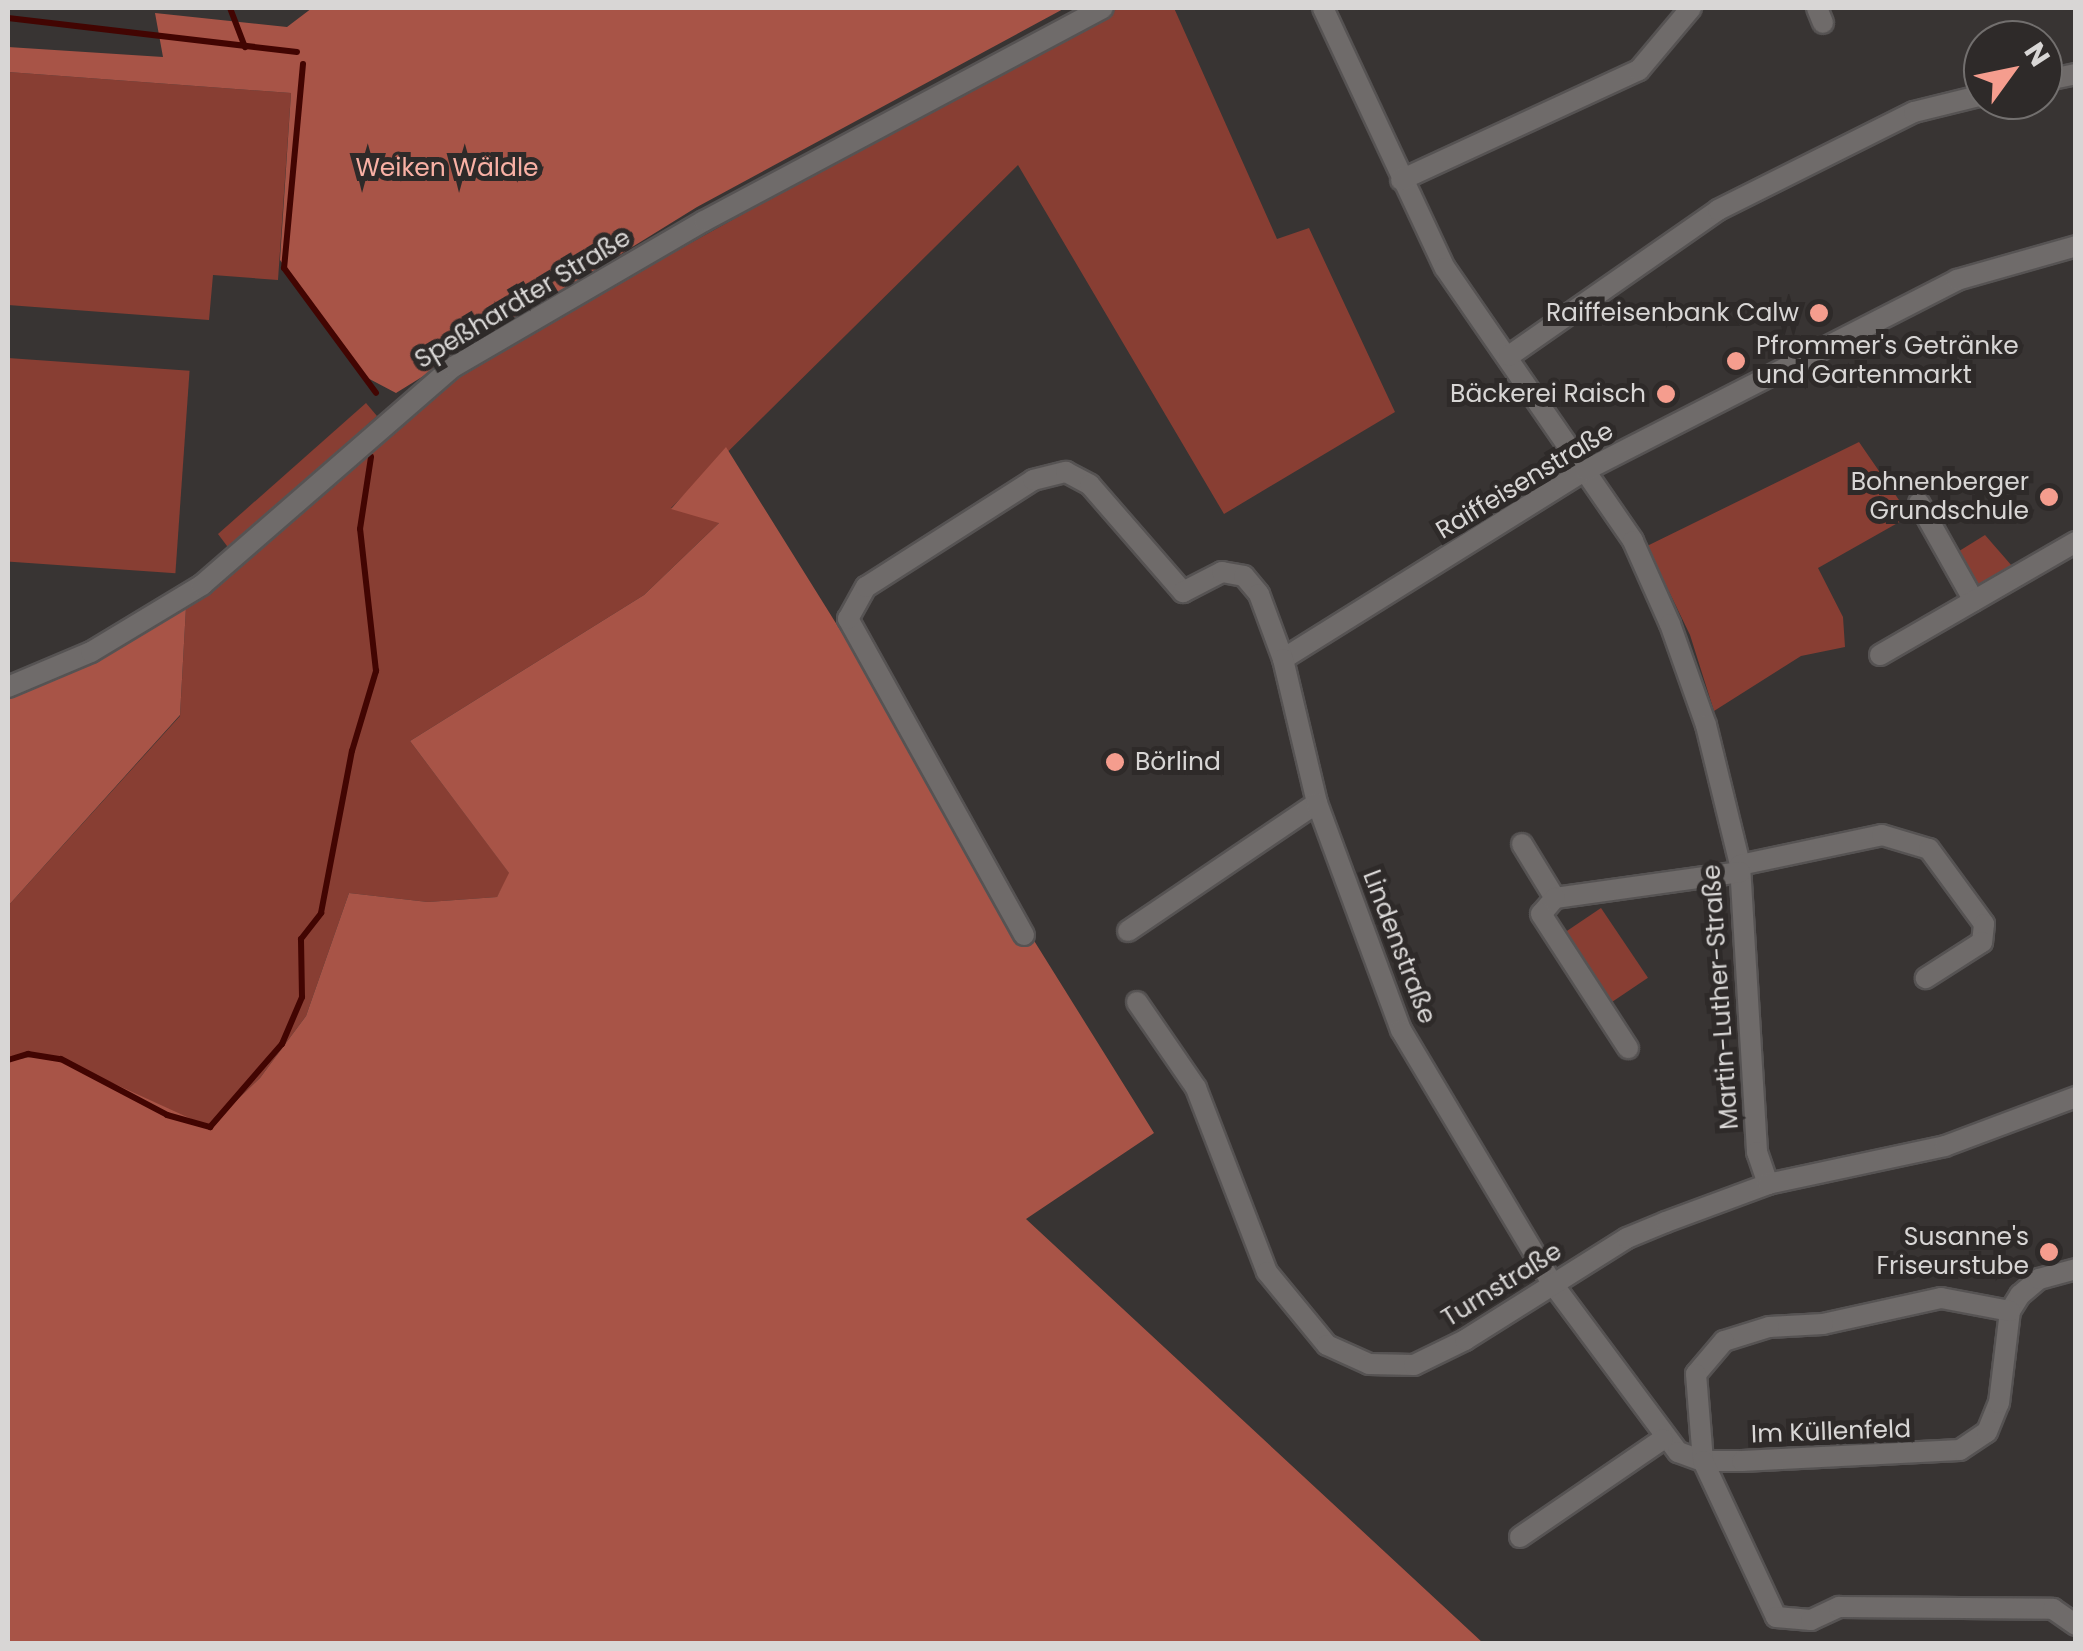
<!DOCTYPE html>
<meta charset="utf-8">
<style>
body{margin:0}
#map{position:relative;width:2083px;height:1651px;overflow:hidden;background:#383433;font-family:Poppins,sans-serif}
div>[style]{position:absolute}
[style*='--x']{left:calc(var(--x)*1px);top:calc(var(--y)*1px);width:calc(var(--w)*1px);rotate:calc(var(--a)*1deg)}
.green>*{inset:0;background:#883e33;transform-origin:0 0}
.forest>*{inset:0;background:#a85447}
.stream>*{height:6px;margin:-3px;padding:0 3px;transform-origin:3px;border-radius:3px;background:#420502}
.roads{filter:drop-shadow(2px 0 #565353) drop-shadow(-2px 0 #565353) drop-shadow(0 2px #565353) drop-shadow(0 -2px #565353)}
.minor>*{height:20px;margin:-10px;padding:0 10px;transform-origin:10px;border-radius:10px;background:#6f6b6a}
.dots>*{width:28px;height:28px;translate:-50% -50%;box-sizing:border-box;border:5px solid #2e2a29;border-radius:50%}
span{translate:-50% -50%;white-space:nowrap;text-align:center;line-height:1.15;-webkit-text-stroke:10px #2e2a29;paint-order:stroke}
.park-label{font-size:25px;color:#f9b1a5}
.street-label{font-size:25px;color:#d8d6d5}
.poi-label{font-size:25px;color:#d8d6d5}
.right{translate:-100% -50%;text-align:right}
.left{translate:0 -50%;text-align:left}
.frame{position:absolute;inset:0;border:10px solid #d8d6d5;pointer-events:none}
.north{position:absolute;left:1963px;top:20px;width:100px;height:100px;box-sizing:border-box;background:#2e2a29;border:2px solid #726f6e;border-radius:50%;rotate:57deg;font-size:28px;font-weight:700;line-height:40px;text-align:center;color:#d8d6d5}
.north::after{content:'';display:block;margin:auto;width:35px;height:45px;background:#f59d8e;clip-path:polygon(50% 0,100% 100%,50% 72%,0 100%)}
</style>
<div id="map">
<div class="green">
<div style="clip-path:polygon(1114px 8px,1174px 8px,1277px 239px,1309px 228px,1395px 412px,1224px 514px,1018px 165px,671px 508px,720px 522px,644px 595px,410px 741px,510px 874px,497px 897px,428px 902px,349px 893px,306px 1016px,260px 1078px,209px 1127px,42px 1055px,8px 1061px,8px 906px,180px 716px,186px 607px,402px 413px,478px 361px)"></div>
<div style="clip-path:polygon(8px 72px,291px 93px,278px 280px,213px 275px,209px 320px,8px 305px)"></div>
<div style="left:8px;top:358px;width:182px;height:203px;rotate:4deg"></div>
<div style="clip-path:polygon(366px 403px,377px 416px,230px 550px,218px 534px)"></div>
<div style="clip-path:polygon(1859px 442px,1910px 516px,1818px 568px,1843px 617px,1845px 647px,1801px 656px,1714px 711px,1690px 635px,1647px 546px)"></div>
<div style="clip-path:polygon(1985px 535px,2012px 566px,1978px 590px,1956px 553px)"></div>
<div style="left:1601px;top:908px;width:84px;height:47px;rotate:56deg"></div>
</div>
<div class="forest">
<div style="clip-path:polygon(312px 8px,1065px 8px,697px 207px,396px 393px,360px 374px,280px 260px,291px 93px,8px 72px,8px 47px,163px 57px,155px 13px,287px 27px)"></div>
<div style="clip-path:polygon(726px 447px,1154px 1133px,1026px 1219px,1483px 1643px,8px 1644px,8px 1061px,42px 1055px,71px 1064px,209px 1127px,260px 1078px,306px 1016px,349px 893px,428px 902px,497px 897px,509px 873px,410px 741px,644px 595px,719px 523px,671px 509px)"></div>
<div style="clip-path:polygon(186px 607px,180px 715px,8px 906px,8px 693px,93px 661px)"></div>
</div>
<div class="stream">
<div style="--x:230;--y:8;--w:42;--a:69"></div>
<div style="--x:8;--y:18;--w:291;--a:6.7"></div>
<div style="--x:303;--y:64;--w:205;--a:95.3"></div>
<div style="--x:284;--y:268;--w:155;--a:53.6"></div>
<div style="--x:8;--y:1060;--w:21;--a:-17"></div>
<div style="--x:28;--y:1054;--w:33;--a:9"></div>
<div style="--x:61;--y:1059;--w:120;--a:27.8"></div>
<div style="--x:167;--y:1115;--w:45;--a:15.6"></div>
<div style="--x:210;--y:1127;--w:110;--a:-49.1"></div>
<div style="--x:282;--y:1044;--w:51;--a:-66.9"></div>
<div style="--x:302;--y:997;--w:58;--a:-91"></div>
<div style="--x:301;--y:939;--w:33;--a:-52"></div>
<div style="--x:321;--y:913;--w:165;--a:-79.2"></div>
<div style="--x:352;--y:751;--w:84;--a:-73.3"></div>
<div style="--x:376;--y:671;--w:143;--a:-96.4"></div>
<div style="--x:360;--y:529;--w:73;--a:-81.3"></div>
</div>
<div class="roads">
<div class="minor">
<div style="--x:1323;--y:8;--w:287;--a:64.9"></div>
<div style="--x:1445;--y:268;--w:331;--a:55.4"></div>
<div style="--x:1633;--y:541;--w:91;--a:66"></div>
<div style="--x:1670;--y:624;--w:107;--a:70.4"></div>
<div style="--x:1706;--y:725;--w:144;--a:76.3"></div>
<div style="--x:1740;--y:865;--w:288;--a:86.6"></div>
<div style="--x:1757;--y:1152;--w:34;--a:71"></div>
<div style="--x:1817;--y:8;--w:16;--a:68"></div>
<div style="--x:2043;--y:81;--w:34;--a:-12"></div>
<div style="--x:1401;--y:180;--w:262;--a:-24.8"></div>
<div style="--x:1639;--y:70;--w:81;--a:-50"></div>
<div style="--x:1509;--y:356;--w:255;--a:-34.9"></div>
<div style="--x:1718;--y:210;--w:219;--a:-26.6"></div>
<div style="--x:1914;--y:112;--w:71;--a:-13.8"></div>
<div style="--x:1919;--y:503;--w:112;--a:60.7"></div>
<div style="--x:1880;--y:655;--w:226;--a:-30"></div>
<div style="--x:1283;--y:659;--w:357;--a:-32"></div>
<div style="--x:1586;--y:470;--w:417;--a:-27.1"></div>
<div style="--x:1957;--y:280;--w:124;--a:-15.9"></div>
<div style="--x:8;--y:687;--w:90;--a:-22.9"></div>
<div style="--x:91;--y:652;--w:130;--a:-31.1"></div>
<div style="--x:202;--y:585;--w:332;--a:-41"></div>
<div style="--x:453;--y:367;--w:290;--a:-30.2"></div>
<div style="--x:704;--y:221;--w:452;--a:-28.1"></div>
<div style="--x:1522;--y:844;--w:63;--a:58.6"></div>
<div style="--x:1740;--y:865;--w:145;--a:-11.9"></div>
<div style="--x:1882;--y:835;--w:49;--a:16.6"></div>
<div style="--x:1929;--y:849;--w:93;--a:53.7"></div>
<div style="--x:1984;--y:924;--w:18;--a:96"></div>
<div style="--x:1982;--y:942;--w:67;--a:147.3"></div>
<div style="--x:1555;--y:898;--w:187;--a:-8"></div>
<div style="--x:1555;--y:898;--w:21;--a:131"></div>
<div style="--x:1541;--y:914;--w:160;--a:57"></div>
<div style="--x:1128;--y:931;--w:228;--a:-34.1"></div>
<div style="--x:1024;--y:935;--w:362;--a:-119.1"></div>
<div style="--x:848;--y:619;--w:37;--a:-61"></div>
<div style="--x:866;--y:587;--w:198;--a:-32.6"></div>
<div style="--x:1033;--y:480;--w:34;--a:-14"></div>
<div style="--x:1066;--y:472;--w:27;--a:28"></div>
<div style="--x:1090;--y:485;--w:142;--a:49"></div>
<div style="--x:1183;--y:592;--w:44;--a:-27.1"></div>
<div style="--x:1222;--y:572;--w:22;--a:10"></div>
<div style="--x:1244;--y:576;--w:23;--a:50"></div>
<div style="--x:1259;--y:594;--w:69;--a:69.7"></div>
<div style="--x:1283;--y:659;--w:148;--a:76.7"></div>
<div style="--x:1317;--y:803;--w:242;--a:69.7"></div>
<div style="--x:1401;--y:1030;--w:295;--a:59.2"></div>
<div style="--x:1552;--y:1283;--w:211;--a:53.3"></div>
<div style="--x:1678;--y:1452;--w:27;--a:20"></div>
<div style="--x:1703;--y:1461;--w:39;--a:0"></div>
<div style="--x:1742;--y:1461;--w:218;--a:-2.9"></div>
<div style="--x:1960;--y:1450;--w:32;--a:-34"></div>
<div style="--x:1987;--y:1432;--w:31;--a:-68"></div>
<div style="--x:1999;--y:1403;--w:93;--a:-83.2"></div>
<div style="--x:2010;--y:1311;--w:19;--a:-58"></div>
<div style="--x:2020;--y:1295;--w:25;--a:-40"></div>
<div style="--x:2039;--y:1279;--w:38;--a:-15"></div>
<div style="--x:1137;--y:1002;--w:104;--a:55.5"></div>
<div style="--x:1196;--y:1088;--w:197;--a:68.9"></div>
<div style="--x:1267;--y:1272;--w:94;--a:50.6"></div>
<div style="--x:1327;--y:1345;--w:46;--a:24.3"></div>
<div style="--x:1369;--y:1364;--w:45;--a:1.3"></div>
<div style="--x:1414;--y:1365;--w:57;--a:-26.1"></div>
<div style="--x:1465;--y:1340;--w:191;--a:-32.2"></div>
<div style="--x:1627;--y:1238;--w:42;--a:-22.3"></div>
<div style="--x:1666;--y:1222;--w:109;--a:-20.4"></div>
<div style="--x:1768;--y:1184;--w:181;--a:-12.1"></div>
<div style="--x:1945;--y:1146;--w:140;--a:-20.5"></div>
<div style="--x:2010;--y:1311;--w:70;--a:-169.3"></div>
<div style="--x:1941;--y:1298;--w:121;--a:167.6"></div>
<div style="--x:1823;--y:1324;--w:54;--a:176.8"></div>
<div style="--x:1769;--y:1327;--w:47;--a:162.7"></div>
<div style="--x:1724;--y:1341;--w:43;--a:130.3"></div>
<div style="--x:1696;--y:1374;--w:87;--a:85.4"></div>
<div style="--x:1703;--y:1461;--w:172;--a:64.9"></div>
<div style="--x:1776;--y:1617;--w:35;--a:5"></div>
<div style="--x:1811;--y:1620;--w:31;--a:-25"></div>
<div style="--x:1839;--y:1607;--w:214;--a:0.5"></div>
<div style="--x:2053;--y:1609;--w:28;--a:35"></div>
<div style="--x:1520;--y:1537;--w:173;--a:-34.4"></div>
</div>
</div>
<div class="dots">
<div style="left:1819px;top:313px;background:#f59d8e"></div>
<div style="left:1736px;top:361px;background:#f59d8e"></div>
<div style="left:1666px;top:394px;background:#f59d8e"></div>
<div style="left:2049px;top:497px;background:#f59d8e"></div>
<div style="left:1115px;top:762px;background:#f59d8e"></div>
<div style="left:2049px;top:1252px;background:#f59d8e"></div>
</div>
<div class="park-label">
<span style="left:447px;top:168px">Weiken Wäldle</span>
</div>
<div class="street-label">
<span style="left:523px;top:299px;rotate:-31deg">Speßhardter Straße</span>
<span style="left:1525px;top:481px;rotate:-31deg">Raiffeisenstraße</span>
<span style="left:1399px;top:947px;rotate:69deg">Lindenstraße</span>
<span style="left:1721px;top:997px;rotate:-94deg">Martin-Luther-Straße</span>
<span style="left:1502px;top:1285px;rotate:-32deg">Turnstraße</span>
<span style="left:1831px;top:1432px;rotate:-2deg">Im Küllenfeld</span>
</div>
<div class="poi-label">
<span class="right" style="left:1799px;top:313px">Raiffeisenbank Calw</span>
<span class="left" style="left:1756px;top:361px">Pfrommer's Getränke<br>und Gartenmarkt</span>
<span class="right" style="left:1646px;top:394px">Bäckerei Raisch</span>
<span class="right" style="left:2029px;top:497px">Bohnenberger<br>Grundschule</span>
<span class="left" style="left:1135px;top:762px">Börlind</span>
<span class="right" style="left:2029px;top:1252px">Susanne's<br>Friseurstube</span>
</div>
<div class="frame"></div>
<div class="north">N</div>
</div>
